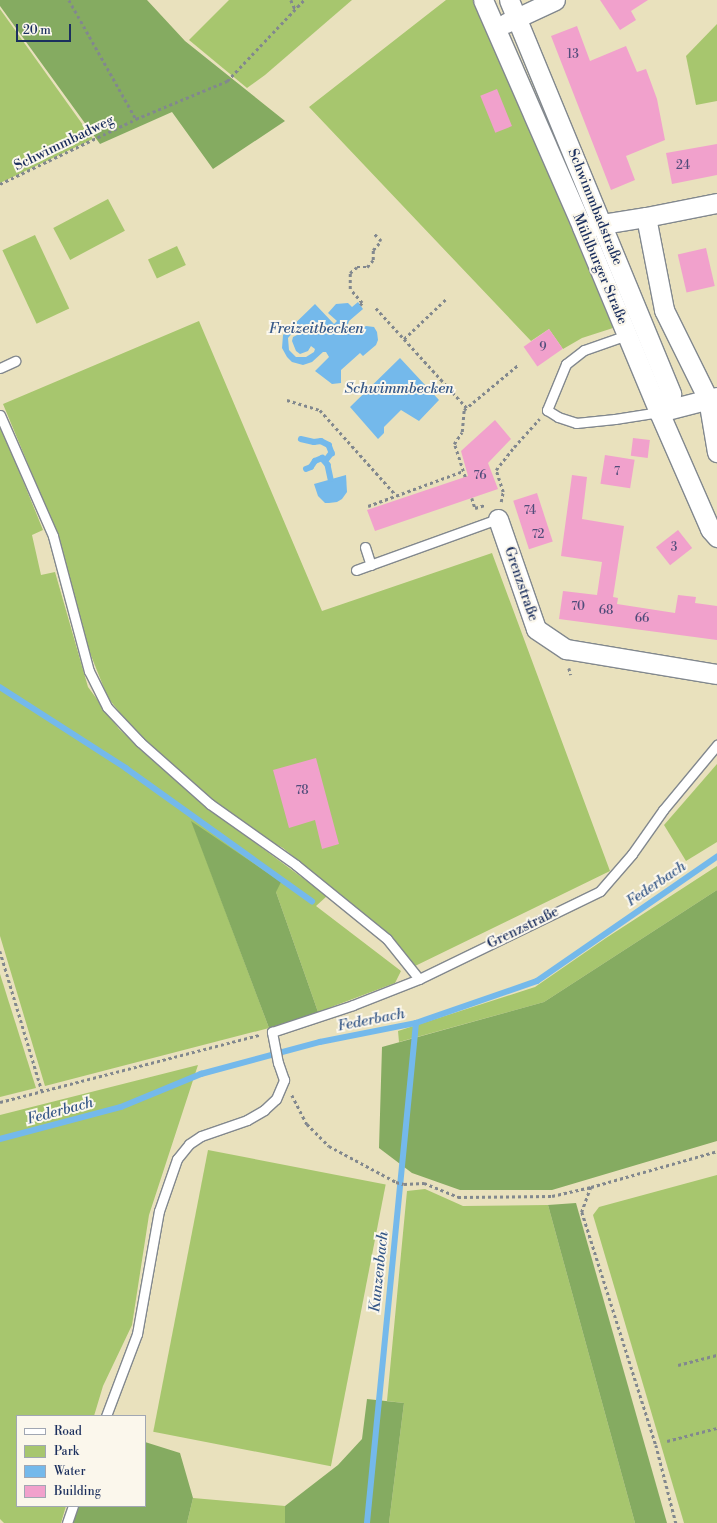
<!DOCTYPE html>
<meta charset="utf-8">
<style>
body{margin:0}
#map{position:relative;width:717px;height:1523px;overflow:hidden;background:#e9e1bd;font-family:"Libre Bodoni",serif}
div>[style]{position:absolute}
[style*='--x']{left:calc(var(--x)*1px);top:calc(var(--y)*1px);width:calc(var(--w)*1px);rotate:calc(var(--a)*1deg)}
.green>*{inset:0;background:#a7c66e;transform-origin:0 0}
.forest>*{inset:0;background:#85ab61}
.water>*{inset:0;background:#74b9eb}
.stream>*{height:5.5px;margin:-2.75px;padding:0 2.75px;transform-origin:2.75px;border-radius:2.75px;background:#74b9eb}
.building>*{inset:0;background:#f1a1cc;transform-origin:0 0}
.path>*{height:2.5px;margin-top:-1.25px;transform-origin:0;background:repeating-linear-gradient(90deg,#82888e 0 3px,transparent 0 6px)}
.roads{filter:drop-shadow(1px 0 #82888e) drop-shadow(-1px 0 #82888e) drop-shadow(0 1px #82888e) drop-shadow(0 -1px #82888e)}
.lane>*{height:9px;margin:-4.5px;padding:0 4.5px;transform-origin:4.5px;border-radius:4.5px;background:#fff}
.street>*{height:19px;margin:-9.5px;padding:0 9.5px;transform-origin:9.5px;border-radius:9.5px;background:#fff}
span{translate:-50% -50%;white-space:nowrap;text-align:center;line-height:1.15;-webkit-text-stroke:4px #fbf7ec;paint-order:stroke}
.number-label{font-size:12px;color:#504c7a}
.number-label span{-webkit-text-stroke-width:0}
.street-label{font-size:14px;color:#1b2f5e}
.water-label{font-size:15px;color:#365888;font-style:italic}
.legend{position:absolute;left:16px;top:1415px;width:130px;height:92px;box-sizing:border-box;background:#fbf7ec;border:1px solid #a1a7b3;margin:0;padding:5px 7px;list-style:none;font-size:12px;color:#1b2f5e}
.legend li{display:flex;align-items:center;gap:8px;height:20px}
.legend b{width:20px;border:1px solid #a1a7b3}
.scale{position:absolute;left:16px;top:24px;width:55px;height:18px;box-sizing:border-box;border:2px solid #1b2f5e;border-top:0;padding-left:5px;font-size:12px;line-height:14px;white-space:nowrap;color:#1b2f5e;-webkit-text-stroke:3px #fbf7ec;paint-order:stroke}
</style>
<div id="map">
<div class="green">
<div style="clip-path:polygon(229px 0,352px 0,265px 75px,247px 88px,189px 40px)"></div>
<div style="clip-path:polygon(446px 0,476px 0,613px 328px,582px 338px,563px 349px,549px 329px,531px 341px,309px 107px)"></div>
<div style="clip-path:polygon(0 9px,93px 139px,0 183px)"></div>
<div style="clip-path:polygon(717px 24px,717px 101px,696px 105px,686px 56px)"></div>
<div style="left:108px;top:199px;width:36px;height:62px;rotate:62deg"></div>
<div style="left:35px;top:235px;width:81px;height:36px;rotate:65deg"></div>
<div style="left:177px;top:246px;width:21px;height:32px;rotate:65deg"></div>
<div style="clip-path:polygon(199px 321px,322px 611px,492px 553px,610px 871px,413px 967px,385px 932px,283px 848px,260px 836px,185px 778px,130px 725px,108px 698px,88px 648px,57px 534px,3px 404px)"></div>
<div style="clip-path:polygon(0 424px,43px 530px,32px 535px,41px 575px,55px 572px,88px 687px,119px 729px,196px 799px,327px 896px,316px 906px,401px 971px,395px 983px,318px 1012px,276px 892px,192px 822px,269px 1028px,45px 1086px,0 936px)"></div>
<div style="clip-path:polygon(717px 764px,717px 842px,686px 861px,664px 825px)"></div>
<div style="clip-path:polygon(717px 866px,717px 890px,544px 1002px,399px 1042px,398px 1031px,535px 987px,606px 938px)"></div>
<div style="clip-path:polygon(0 974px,36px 1088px,0 1097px)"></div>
<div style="clip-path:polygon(198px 1065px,149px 1215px,132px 1325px,103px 1386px,94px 1416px,17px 1416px,17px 1506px,66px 1506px,61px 1523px,4px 1523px,0 1519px,0 1115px)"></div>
<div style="left:208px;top:1150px;width:181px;height:287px;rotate:11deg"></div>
<div style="clip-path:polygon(717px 1175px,717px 1523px,684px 1523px,593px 1215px,599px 1207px)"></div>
<div style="clip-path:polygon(425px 1189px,463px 1206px,548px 1205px,635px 1523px,389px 1523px,404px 1403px,387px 1401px,407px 1191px)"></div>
<div style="clip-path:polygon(193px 1498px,285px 1506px,285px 1523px,187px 1523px)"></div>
</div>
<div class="forest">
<div style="clip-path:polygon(0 0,147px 0,185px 41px,285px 121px,213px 169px,172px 112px,100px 144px,0 6px)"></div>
<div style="clip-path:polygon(191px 821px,281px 882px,276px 892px,318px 1012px,269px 1028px)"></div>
<div style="clip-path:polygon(717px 890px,717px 1141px,552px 1190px,460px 1190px,412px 1173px,379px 1148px,382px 1047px,544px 1002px)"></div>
<div style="clip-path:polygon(576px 1203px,667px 1523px,635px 1523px,548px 1205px)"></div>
<div style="clip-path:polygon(367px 1399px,404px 1403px,389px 1523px,285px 1523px,285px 1506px,338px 1465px,362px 1439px)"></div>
<div style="clip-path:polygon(145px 1442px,180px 1453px,193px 1498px,187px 1523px,71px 1523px,78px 1506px,145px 1506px)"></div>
</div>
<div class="water">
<div style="clip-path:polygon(evenodd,358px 302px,363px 309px,349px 321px,347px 328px,349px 332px,353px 333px,366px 326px,374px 327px,377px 332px,378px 340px,376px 345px,363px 356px,360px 353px,341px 370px,341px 383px,332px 384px,315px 371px,329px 357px,326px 352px,323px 352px,312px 362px,303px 365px,292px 362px,287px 357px,282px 348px,283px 335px,315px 304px,334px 324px,337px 321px,328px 313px,336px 304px,348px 303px,352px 307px,358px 302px,296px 329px,299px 330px,299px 334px,293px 337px,292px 341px,296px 351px,300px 354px,308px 351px,311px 346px,315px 349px,314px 352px,306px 357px,296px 357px,289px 350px,288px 338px,296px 329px)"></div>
<div style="clip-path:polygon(400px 358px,439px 400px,419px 421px,401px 410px,384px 427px,384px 433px,378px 439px,350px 407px)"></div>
<div style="clip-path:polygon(346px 475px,347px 492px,342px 499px,337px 502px,329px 503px,325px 503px,318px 496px,314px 484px)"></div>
</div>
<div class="stream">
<div style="--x:301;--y:439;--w:13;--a:13"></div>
<div style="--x:314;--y:442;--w:7;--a:-8"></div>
<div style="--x:321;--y:441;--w:9;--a:27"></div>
<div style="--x:329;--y:445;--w:9;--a:69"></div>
<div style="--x:332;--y:453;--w:10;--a:127"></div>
<div style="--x:306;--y:469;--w:5;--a:-22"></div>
<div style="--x:311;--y:467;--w:7;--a:-56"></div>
<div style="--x:315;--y:461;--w:8;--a:-23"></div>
<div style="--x:322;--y:458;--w:9;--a:49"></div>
<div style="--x:328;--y:465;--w:14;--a:78"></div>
<div style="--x:0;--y:687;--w:150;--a:32.7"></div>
<div style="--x:126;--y:768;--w:229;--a:35.6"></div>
<div style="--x:0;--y:1139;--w:125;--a:-14.8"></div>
<div style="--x:121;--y:1107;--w:87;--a:-22.4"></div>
<div style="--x:201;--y:1074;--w:123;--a:-15.1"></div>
<div style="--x:320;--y:1042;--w:98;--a:-11.2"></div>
<div style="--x:416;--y:1023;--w:128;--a:-19.1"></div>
<div style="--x:537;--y:981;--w:219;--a:-34.6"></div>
<div style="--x:367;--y:1523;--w:502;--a:-84.4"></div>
</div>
<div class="building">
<div style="clip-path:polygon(600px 0,648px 0,631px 11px,636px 20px,620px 30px)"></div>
<div style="clip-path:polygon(577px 26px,590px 61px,626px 46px,637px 72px,646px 69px,657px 99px,665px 140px,626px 156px,635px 180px,611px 190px,551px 36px)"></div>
<div style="left:497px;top:89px;width:40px;height:18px;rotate:68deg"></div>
<div style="clip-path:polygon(717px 144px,717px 175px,672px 184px,666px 153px)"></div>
<div style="left:706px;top:248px;width:39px;height:29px;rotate:77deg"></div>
<div style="left:549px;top:329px;width:24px;height:31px;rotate:55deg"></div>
<div style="clip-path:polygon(495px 420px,511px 439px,488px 463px,498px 489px,375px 531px,367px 510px,468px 476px,461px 451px)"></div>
<div style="left:633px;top:438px;width:17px;height:18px;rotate:7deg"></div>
<div style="left:605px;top:455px;width:30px;height:29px;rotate:9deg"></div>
<div style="clip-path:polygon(572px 475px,587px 477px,582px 519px,624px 526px,613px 597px,618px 598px,617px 604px,675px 613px,678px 595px,696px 597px,695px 603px,717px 606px,717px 640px,559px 619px,563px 591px,597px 595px,602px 562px,561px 556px)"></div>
<div style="left:537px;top:493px;width:51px;height:25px;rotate:72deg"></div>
<div style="left:678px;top:530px;width:23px;height:28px;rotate:52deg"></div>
<div style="clip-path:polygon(316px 758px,339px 844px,322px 849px,315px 820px,289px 828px,273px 770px)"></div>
</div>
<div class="path">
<div style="--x:69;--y:0;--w:137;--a:60.6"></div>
<div style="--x:291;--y:0;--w:10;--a:66"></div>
<div style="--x:0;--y:184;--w:151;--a:-25.5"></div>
<div style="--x:136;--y:119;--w:99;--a:-22.7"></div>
<div style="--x:227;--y:81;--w:112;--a:-46.5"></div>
<div style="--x:360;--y:305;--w:3;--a:-45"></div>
<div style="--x:362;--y:303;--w:18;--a:-131"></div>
<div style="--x:350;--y:289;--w:16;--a:-90"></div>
<div style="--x:350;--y:273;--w:9;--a:-41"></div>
<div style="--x:357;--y:267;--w:10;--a:0"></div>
<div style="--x:367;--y:267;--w:9;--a:-49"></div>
<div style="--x:373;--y:260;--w:10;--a:-90"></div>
<div style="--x:373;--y:250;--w:12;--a:-48"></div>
<div style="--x:381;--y:241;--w:10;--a:-135"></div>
<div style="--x:376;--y:308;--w:135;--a:47.7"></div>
<div style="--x:404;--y:339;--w:59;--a:-43.6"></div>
<div style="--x:287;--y:400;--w:34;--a:17"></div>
<div style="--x:320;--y:410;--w:114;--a:48.2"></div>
<div style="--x:465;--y:477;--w:35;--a:-108"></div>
<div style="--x:454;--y:444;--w:14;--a:-56"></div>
<div style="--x:462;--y:432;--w:22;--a:-85"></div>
<div style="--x:464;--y:410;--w:70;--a:-39.8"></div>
<div style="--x:472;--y:498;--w:10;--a:73"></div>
<div style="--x:475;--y:508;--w:10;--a:-17"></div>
<div style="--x:501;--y:502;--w:10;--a:-79"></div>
<div style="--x:503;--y:492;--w:23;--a:-108"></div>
<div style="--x:496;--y:470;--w:29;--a:-52"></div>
<div style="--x:514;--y:447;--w:38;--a:-48"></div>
<div style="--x:368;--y:506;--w:101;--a:-20.2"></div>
<div style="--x:569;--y:668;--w:7;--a:74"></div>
<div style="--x:0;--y:951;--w:146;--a:73.3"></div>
<div style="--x:292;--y:1095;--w:33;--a:63"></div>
<div style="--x:307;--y:1124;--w:31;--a:45"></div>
<div style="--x:329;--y:1146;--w:76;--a:28.2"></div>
<div style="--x:396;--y:1182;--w:8;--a:14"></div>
<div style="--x:404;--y:1184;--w:20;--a:-3"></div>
<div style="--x:424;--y:1183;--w:37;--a:22"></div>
<div style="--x:458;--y:1197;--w:94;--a:-0.6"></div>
<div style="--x:552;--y:1196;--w:40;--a:-13"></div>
<div style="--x:591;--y:1187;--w:131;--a:-15.9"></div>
<div style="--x:0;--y:1102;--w:268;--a:-14.5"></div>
<div style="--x:591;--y:1187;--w:27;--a:110"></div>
<div style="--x:582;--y:1212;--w:244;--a:72.4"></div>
<div style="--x:656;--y:1445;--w:81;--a:75.6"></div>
<div style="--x:678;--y:1365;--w:40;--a:-14.4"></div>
<div style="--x:667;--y:1441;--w:52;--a:-14.6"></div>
</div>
<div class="roads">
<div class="lane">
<div style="--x:627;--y:335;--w:46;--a:160.8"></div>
<div style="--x:584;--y:350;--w:23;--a:142"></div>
<div style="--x:566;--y:364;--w:50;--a:112.4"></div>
<div style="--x:547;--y:410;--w:13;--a:32"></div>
<div style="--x:558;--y:417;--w:19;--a:18"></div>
<div style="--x:576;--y:423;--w:39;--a:-6"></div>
<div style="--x:615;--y:419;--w:45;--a:-9"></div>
<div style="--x:0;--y:368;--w:17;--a:-25"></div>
<div style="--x:0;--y:415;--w:132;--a:66.3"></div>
<div style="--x:53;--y:536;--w:140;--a:75.1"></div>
<div style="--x:89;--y:671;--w:40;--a:63.4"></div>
<div style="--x:107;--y:707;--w:48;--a:46.7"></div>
<div style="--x:140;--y:742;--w:94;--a:41.5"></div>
<div style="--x:210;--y:804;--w:105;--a:35.3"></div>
<div style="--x:296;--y:865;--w:117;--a:39.1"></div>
<div style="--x:387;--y:939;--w:51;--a:51.3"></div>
<div style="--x:365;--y:547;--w:19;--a:72"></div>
<div style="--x:356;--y:570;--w:151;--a:-19.8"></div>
<div style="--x:106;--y:1416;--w:88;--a:-69.3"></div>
<div style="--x:137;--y:1334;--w:125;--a:-79.9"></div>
<div style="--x:159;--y:1211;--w:55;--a:-70.9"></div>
<div style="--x:177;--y:1159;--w:19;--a:-51"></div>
<div style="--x:189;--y:1144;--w:14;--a:-34"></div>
<div style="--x:201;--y:1136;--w:49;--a:-19.2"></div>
<div style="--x:247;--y:1120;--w:20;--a:-30"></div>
<div style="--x:264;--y:1110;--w:16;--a:-43"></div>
<div style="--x:276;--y:1099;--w:21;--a:-67"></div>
<div style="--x:284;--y:1080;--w:18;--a:-109"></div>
<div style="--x:278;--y:1063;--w:32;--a:-101"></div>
<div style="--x:272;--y:1032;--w:85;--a:-18.4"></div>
<div style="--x:353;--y:1005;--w:71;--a:-21.5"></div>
<div style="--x:419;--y:979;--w:201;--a:-25.9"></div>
<div style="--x:600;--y:891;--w:49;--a:-49.1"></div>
<div style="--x:632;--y:854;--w:54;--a:-54.8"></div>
<div style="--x:663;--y:810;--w:85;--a:-50.3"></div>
<div style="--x:67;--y:1523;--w:18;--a:-71"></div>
</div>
<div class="street">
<div style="--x:483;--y:0;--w:248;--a:66.4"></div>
<div style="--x:582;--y:227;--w:200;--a:67.4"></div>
<div style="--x:659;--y:412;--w:128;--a:66.4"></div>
<div style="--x:710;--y:529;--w:11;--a:49"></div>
<div style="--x:509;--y:0;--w:426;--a:67.6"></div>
<div style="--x:671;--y:394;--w:22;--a:124"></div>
<div style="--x:506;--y:23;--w:54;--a:-25.1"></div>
<div style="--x:646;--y:217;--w:95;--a:79"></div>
<div style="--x:664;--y:310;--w:99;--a:63.7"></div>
<div style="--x:708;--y:399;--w:54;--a:80.4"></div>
<div style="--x:590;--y:226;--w:57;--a:-9.1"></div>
<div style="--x:646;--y:217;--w:72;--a:-11.2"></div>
<div style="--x:659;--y:412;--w:60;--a:-14.5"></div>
<div style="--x:498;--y:519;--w:116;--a:70.9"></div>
<div style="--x:536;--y:629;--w:36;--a:34"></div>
<div style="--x:566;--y:649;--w:153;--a:9.4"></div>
</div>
</div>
<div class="number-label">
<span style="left:573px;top:55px">13</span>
<span style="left:683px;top:166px">24</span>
<span style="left:543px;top:348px">9</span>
<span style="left:617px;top:472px">7</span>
<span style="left:480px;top:476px">76</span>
<span style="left:530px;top:511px">74</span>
<span style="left:538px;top:535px">72</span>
<span style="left:674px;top:548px">3</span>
<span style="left:578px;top:607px">70</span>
<span style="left:606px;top:611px">68</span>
<span style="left:642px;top:619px">66</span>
<span style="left:302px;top:791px">78</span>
</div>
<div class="street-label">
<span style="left:64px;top:143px;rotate:-26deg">Schwimmbadweg</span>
<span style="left:595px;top:207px;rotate:68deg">Schwimmbadstraße</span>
<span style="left:600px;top:269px;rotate:67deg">Mühlburger Straße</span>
<span style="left:521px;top:584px;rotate:71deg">Grenzstraße</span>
<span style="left:523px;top:928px;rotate:-26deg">Grenzstraße</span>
</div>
<div class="water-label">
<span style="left:316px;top:329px">Freizeitbecken</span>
<span style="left:399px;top:389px">Schwimmbecken</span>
<span style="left:656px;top:884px;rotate:-34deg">Federbach</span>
<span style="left:371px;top:1020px;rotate:-11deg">Federbach</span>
<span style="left:60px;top:1111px;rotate:-15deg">Federbach</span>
<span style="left:379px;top:1272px;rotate:-84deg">Kunzenbach</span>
</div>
<ul class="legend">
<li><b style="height:5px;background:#fff"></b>Road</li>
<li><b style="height:11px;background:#a7c66e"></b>Park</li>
<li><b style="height:11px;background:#74b9eb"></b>Water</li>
<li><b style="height:11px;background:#f1a1cc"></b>Building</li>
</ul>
<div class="scale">20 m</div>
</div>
